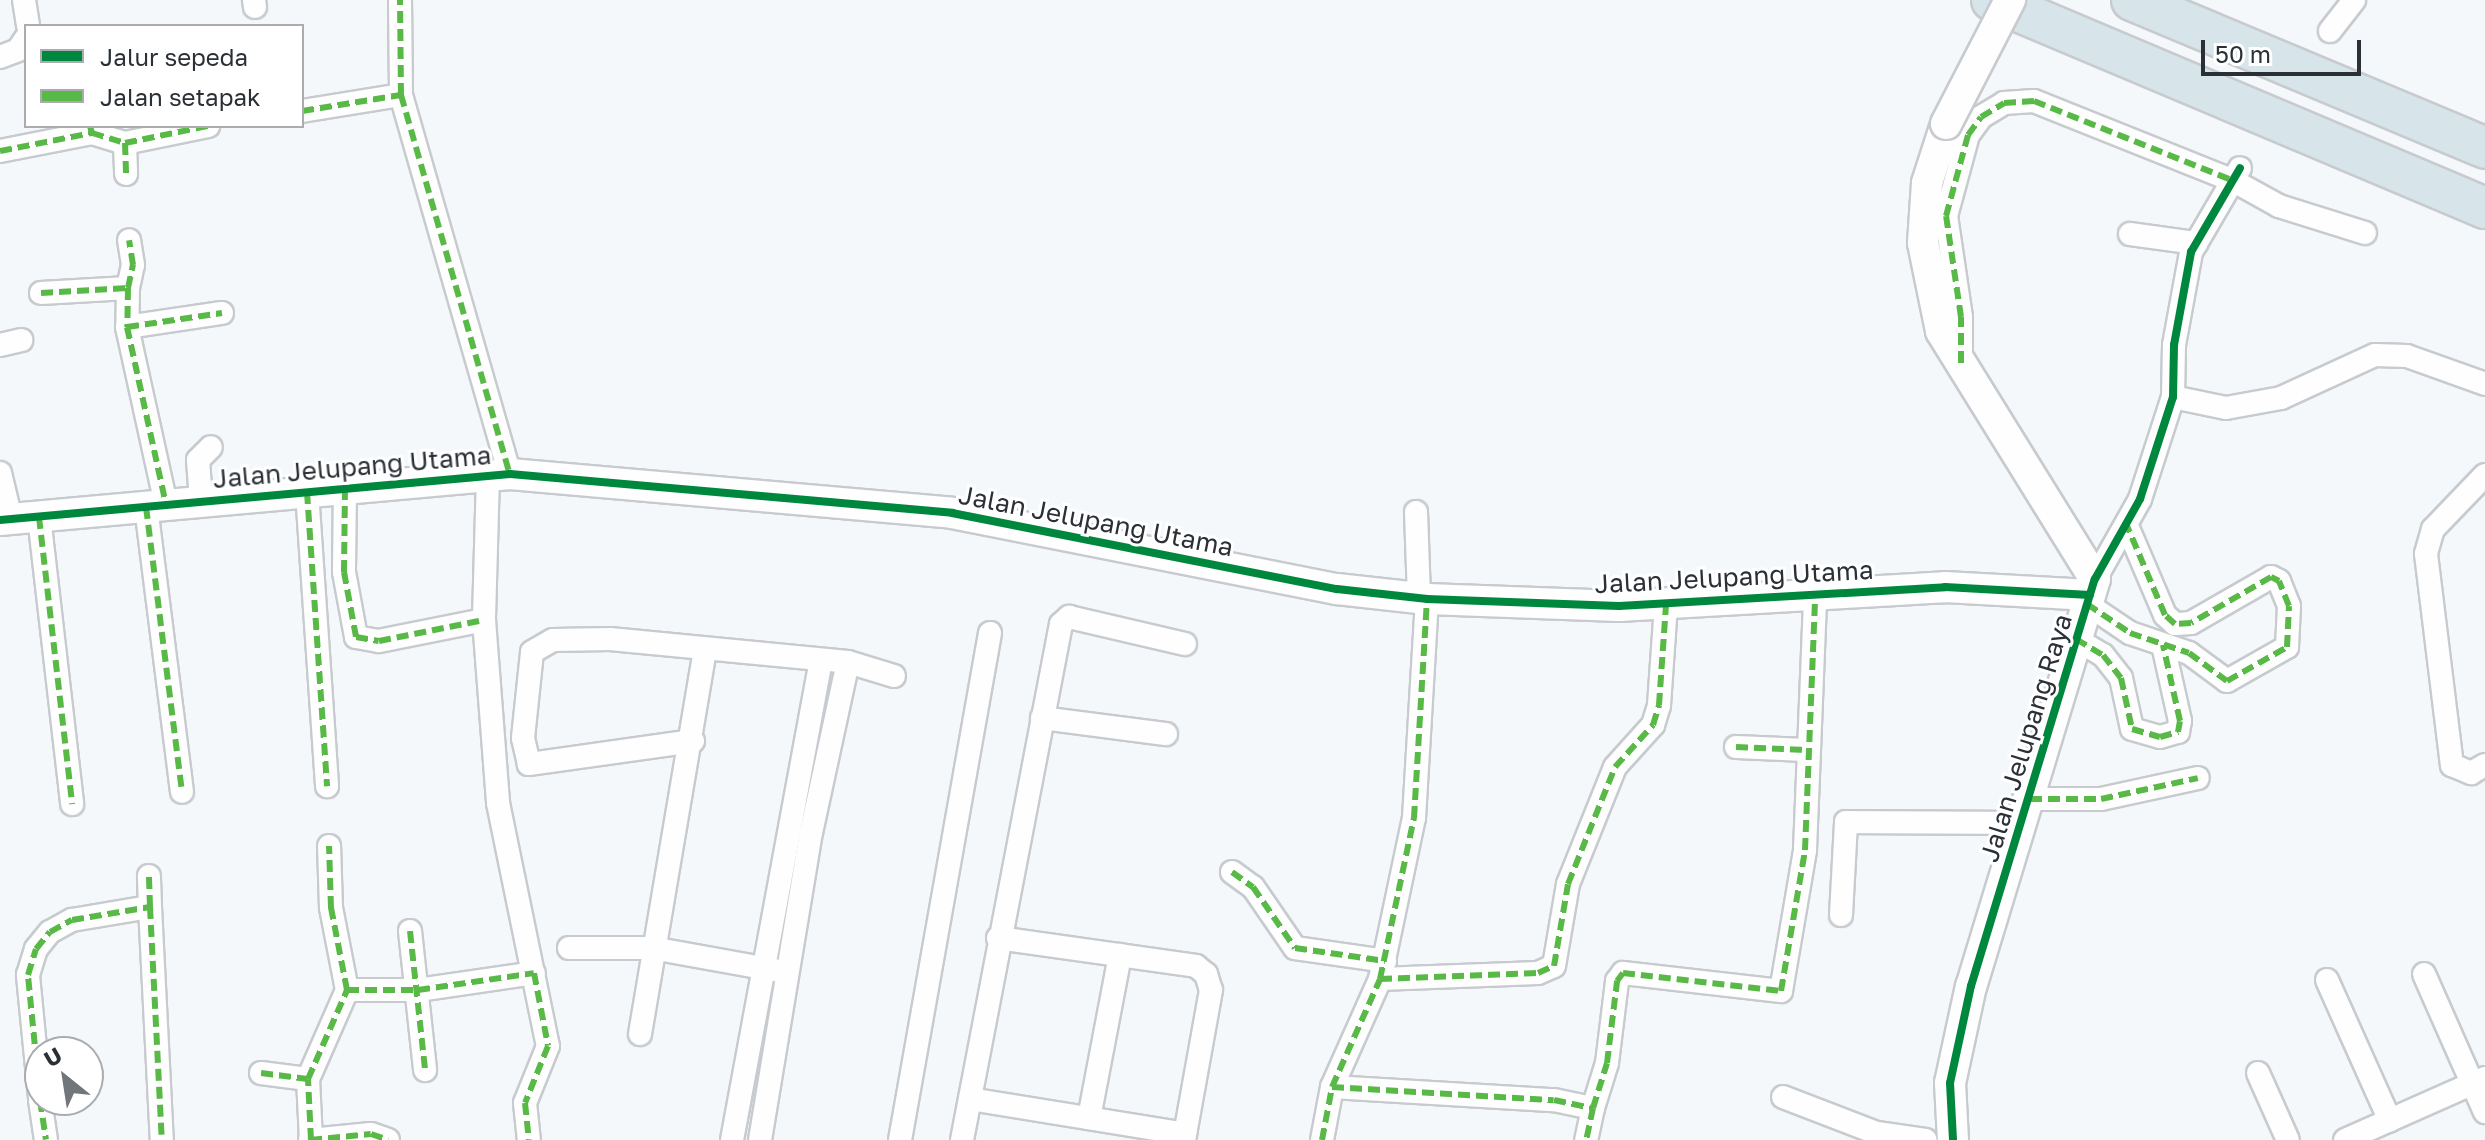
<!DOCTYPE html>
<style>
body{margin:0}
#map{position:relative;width:2485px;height:1140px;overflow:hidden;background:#f5f8fb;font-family:"Golos Text",sans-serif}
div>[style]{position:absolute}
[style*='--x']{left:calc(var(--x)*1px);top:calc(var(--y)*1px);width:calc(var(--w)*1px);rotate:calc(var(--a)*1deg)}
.roads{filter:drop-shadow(2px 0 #c7cbcf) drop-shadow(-2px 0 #c7cbcf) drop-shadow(0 2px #c7cbcf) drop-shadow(0 -2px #c7cbcf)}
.street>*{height:22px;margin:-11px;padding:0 11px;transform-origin:11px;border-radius:11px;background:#fefefe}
.secondary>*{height:30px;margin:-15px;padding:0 15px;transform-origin:15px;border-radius:15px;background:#fefefe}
.highway>*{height:40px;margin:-20px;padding:0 20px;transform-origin:20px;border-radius:20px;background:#d7e4ea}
.bridges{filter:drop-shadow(2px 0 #c7cbcf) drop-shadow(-2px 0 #c7cbcf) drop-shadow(0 2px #c7cbcf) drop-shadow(0 -2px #c7cbcf)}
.secondary-bridge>*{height:30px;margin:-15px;padding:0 15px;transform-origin:15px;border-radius:15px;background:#fefefe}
.quiet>*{height:6px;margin-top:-3px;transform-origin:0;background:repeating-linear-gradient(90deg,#58b947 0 12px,transparent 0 18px)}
.cycleway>*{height:8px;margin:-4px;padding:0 4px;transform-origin:4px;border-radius:4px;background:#00873e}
span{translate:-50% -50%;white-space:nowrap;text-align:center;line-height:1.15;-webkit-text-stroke:6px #fff;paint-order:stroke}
.street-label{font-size:26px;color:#2a3036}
.legend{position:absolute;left:24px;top:24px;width:280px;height:104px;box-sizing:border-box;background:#fff;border:2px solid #aaacaf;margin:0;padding:10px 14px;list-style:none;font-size:24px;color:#2a3036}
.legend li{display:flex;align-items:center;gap:16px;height:40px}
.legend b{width:40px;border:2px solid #aaacaf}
.north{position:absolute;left:24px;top:1036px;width:80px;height:80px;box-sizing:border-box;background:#fff;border:2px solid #aaacaf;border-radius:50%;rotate:330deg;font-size:22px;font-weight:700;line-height:32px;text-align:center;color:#2a3036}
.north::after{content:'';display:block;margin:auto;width:28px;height:36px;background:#71767b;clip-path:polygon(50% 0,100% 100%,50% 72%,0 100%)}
.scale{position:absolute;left:2201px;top:40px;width:160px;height:36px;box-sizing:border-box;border:4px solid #2a3036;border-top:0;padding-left:10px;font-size:24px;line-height:28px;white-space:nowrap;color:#2a3036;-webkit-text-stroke:6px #fff;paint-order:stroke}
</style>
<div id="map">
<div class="roads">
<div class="street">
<div style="--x:24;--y:0;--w:26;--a:81"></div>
<div style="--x:254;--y:0;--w:7;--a:82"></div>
<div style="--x:2330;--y:31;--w:39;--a:-52"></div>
<div style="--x:0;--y:57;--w:19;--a:-21"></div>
<div style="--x:18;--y:50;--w:14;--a:-56"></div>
<div style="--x:401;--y:95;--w:394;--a:74"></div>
<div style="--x:302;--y:111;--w:100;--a:-9.2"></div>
<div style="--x:401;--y:95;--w:95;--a:-90.6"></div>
<div style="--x:90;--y:126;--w:7;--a:74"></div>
<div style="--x:92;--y:133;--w:34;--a:17"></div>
<div style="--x:125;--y:143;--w:85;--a:-11.6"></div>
<div style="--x:125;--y:143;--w:31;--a:88"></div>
<div style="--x:0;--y:151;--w:94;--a:-11.1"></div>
<div style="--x:2130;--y:234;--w:67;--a:7.8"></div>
<div style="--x:128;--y:288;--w:24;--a:-78"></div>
<div style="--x:133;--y:265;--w:25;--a:-99"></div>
<div style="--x:41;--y:293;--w:87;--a:-3.3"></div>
<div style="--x:128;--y:288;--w:39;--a:91"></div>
<div style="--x:127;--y:327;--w:181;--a:77.6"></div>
<div style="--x:127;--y:327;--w:96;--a:-8.4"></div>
<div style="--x:0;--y:345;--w:22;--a:-13"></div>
<div style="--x:1961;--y:362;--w:45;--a:-90"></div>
<div style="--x:1961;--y:317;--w:102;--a:-98.4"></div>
<div style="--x:1946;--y:216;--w:84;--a:-74.8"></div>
<div style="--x:1968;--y:135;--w:22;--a:-54"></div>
<div style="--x:1981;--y:117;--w:27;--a:-31"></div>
<div style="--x:2004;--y:103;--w:30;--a:-4"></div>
<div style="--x:2034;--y:101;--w:213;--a:21.8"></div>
<div style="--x:2232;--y:180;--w:54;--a:29"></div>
<div style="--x:2279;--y:206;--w:90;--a:17.4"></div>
<div style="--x:2173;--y:397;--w:54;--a:11.7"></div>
<div style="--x:2226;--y:408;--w:56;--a:-10.3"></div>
<div style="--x:2281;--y:398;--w:103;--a:-24.6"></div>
<div style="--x:2375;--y:355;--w:32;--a:2"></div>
<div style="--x:2407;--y:356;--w:83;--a:19.7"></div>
<div style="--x:0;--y:473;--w:47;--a:76.6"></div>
<div style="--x:488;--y:475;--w:145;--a:91.6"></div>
<div style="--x:484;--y:620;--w:184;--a:85.6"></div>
<div style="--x:498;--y:803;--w:248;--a:78.4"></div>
<div style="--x:548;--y:1046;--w:61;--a:112"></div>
<div style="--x:525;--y:1103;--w:37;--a:84"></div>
<div style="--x:2485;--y:475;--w:75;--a:133.9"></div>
<div style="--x:2433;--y:529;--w:26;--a:106"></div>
<div style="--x:2426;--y:554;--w:213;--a:83"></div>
<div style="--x:2452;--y:765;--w:21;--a:23"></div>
<div style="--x:2471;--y:773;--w:16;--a:-30"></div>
<div style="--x:345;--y:488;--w:84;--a:90.7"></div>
<div style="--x:344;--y:572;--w:66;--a:79.5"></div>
<div style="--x:356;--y:637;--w:23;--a:10"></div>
<div style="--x:379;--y:641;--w:107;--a:-11.3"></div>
<div style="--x:307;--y:492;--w:295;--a:86.1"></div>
<div style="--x:201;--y:500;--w:40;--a:-94.3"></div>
<div style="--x:198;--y:460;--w:18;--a:-45"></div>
<div style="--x:146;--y:507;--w:287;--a:82.8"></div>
<div style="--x:1416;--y:512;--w:86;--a:88"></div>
<div style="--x:39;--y:517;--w:289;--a:83.4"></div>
<div style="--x:2095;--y:579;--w:92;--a:-60.6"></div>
<div style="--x:2140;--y:499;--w:107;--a:-72.1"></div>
<div style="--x:2173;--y:397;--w:52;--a:-88.9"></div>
<div style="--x:2174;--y:345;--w:95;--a:-79.6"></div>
<div style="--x:2191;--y:252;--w:97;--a:-59.7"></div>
<div style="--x:2087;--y:604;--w:52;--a:34"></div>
<div style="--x:2130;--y:633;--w:62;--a:18.7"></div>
<div style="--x:2189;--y:653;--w:47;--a:36.4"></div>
<div style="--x:2227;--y:681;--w:69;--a:-29.5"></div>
<div style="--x:2287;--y:647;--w:41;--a:-87.2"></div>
<div style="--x:2289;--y:606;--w:27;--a:-112"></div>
<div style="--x:2279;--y:581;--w:9;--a:-153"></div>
<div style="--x:2271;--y:577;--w:92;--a:150.1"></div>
<div style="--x:2191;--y:623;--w:16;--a:176"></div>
<div style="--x:2175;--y:624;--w:13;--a:-138"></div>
<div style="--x:2165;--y:615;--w:97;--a:-113.1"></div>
<div style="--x:2076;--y:639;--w:31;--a:31"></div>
<div style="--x:2103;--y:655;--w:29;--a:52"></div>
<div style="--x:2121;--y:678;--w:52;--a:77.8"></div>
<div style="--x:2132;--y:729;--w:29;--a:16"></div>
<div style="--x:2160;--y:737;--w:19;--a:-16"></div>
<div style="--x:2178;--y:732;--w:11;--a:-80"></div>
<div style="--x:2180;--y:721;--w:78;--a:-102.6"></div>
<div style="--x:1042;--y:718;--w:125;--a:7.4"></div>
<div style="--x:693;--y:741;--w:166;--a:172"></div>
<div style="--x:529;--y:764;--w:27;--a:-103"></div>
<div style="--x:523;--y:738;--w:86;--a:-84"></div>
<div style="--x:532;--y:652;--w:24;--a:-30"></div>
<div style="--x:553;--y:640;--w:57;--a:-1"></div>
<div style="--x:610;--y:639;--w:239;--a:5.5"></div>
<div style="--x:848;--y:662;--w:48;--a:16.9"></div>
<div style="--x:1736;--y:747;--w:70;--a:2.5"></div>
<div style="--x:2030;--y:799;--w:71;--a:0"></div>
<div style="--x:2101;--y:799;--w:99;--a:-12.2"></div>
<div style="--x:1232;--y:872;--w:26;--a:36"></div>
<div style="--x:1253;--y:887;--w:74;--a:55.5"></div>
<div style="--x:1295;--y:948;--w:91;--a:8.2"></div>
<div style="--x:150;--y:907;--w:233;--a:87.1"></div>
<div style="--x:1841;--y:915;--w:93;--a:-86.9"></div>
<div style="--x:1846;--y:822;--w:174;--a:0.3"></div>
<div style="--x:410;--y:931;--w:140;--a:83.8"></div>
<div style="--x:998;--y:938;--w:200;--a:8"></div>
<div style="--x:1196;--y:966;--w:13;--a:39"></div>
<div style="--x:1206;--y:974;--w:17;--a:73"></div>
<div style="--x:1211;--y:990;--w:152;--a:100.2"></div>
<div style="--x:569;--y:948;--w:83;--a:0"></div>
<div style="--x:652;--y:948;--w:124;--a:10.2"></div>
<div style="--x:2424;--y:974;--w:151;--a:66.2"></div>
<div style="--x:1380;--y:979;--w:158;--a:-2.2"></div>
<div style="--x:1538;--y:973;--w:17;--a:-24"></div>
<div style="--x:1554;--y:966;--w:83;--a:-80.3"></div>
<div style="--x:1568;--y:884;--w:126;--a:-68.1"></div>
<div style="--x:1615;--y:767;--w:57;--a:-47.9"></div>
<div style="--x:1653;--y:725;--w:21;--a:-73"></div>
<div style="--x:1659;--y:705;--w:100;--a:-86"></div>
<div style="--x:2327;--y:980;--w:154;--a:65.9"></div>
<div style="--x:347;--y:990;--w:71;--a:0"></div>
<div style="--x:418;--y:990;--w:117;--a:-8.3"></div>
<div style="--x:640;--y:1034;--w:389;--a:-80.4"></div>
<div style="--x:261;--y:1073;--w:47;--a:7.3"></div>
<div style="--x:2258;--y:1073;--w:73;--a:65.9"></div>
<div style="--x:1332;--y:1087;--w:118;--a:-66"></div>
<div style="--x:1380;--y:979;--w:165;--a:-78.1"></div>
<div style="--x:1414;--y:818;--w:219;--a:-86.6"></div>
<div style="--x:1783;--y:1097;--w:101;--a:21"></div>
<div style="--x:1877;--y:1133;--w:49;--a:8.1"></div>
<div style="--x:40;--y:1098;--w:124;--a:-95.6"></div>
<div style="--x:28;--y:975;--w:27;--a:-73"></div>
<div style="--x:36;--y:949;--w:22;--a:-51"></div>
<div style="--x:50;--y:932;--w:25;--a:-29"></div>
<div style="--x:72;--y:920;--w:79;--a:-9.5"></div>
<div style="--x:150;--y:907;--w:31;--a:-92"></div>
<div style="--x:970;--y:1099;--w:218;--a:9.2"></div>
<div style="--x:40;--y:1100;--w:40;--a:81.5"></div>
<div style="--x:1593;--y:1108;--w:47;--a:-72.7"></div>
<div style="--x:1607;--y:1063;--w:83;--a:-83"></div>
<div style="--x:1617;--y:981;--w:10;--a:-53"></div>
<div style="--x:1623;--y:973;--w:159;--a:6.5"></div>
<div style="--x:1781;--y:991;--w:143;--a:-80.3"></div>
<div style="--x:1805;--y:850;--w:252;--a:-87.7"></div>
<div style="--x:1089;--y:1118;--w:166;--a:-79.2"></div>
<div style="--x:310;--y:1140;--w:61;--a:-5.6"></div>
<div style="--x:371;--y:1134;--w:18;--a:19"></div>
<div style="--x:311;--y:1140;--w:61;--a:-92.8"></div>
<div style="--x:308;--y:1079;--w:97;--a:-66.3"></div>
<div style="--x:347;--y:990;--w:84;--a:-101"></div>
<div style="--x:331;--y:908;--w:62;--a:-91.8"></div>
<div style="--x:732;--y:1140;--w:488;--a:-79.5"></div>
<div style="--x:760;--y:1140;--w:311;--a:-80.6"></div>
<div style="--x:811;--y:833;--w:175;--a:-77.8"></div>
<div style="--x:900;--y:1140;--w:515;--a:-79.93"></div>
<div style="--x:962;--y:1140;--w:525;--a:-79.14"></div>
<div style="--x:1061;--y:624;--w:11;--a:-41"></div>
<div style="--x:1069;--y:617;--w:119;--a:13.1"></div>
<div style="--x:1322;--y:1140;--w:54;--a:-79.3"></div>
<div style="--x:1332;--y:1087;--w:222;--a:3.4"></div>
<div style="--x:1554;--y:1100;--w:40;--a:12"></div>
<div style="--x:1593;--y:1108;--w:33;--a:102"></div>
<div style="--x:2345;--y:1140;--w:153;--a:-23.9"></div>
</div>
<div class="secondary">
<div style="--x:1946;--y:124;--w:62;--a:107.9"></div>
<div style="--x:1927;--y:183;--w:60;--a:93.8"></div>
<div style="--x:1923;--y:243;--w:90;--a:78.4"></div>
<div style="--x:1941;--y:331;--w:292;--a:58.2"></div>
<div style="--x:2095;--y:579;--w:425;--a:106.9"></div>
<div style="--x:1971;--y:986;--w:99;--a:102.2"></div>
<div style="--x:1950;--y:1083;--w:57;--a:87"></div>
<div style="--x:0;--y:520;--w:512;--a:-5.15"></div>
<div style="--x:510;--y:474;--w:444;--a:5"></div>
<div style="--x:952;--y:513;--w:392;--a:11.2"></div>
<div style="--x:1337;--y:589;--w:91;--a:6.3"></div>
<div style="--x:1427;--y:599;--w:192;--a:2.1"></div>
<div style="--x:1619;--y:606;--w:327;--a:-3.3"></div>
<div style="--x:1945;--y:587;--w:145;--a:3.2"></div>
</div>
<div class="highway">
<div style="--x:1992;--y:0;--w:535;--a:22.88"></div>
<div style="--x:2132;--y:0;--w:383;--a:22.7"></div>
</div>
</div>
<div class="bridges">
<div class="secondary-bridge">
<div style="--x:1946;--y:124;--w:140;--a:-62.7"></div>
</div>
</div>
<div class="quiet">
<div style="--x:401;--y:95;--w:394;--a:74"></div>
<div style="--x:302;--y:111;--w:100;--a:-9.2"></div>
<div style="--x:401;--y:95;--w:95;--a:-90.6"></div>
<div style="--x:90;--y:126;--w:7;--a:74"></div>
<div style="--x:92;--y:133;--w:34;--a:17"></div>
<div style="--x:125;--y:143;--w:85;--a:-11.6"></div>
<div style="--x:125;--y:143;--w:31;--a:88"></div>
<div style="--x:0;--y:151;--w:94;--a:-11.1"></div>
<div style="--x:128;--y:288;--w:24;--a:-78"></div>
<div style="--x:133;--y:265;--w:25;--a:-99"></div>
<div style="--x:41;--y:293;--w:87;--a:-3.3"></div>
<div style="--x:128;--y:288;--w:39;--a:91"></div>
<div style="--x:127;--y:327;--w:181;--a:77.6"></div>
<div style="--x:127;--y:327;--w:96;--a:-8.4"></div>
<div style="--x:1961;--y:363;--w:46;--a:-90"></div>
<div style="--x:1961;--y:317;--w:102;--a:-98.4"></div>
<div style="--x:1946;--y:216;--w:84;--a:-74.8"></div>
<div style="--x:1968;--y:135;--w:22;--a:-54"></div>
<div style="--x:1981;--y:117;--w:27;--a:-31"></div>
<div style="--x:2004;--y:103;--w:30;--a:-4"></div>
<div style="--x:2034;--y:101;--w:213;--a:21.8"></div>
<div style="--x:345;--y:488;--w:84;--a:90.7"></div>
<div style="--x:344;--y:572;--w:66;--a:79.5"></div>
<div style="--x:356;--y:637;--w:23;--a:10"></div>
<div style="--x:379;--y:641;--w:107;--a:-11.3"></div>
<div style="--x:307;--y:492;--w:295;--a:86.1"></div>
<div style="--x:146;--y:507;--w:287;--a:82.8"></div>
<div style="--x:39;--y:517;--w:289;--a:83.4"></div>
<div style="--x:2087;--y:604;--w:52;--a:34"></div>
<div style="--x:2130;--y:633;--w:62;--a:18.7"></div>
<div style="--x:2189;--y:653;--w:47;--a:36.4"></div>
<div style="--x:2227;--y:681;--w:69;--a:-29.5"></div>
<div style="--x:2287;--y:647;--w:41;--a:-87.2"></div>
<div style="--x:2289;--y:606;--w:27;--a:-112"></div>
<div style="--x:2279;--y:581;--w:9;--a:-153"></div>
<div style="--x:2271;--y:577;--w:92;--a:150.1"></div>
<div style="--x:2191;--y:623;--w:16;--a:176"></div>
<div style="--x:2175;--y:624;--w:13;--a:-138"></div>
<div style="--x:2165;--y:615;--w:97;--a:-113.1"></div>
<div style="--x:2076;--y:639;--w:31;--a:31"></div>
<div style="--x:2103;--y:655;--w:29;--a:52"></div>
<div style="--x:2121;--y:678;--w:52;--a:77.8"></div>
<div style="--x:2132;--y:729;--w:29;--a:16"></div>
<div style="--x:2160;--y:737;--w:19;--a:-16"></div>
<div style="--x:2178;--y:732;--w:11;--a:-80"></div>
<div style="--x:2180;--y:721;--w:78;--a:-102.6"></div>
<div style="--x:1736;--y:747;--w:70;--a:2.5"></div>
<div style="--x:2030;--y:799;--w:71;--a:0"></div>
<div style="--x:2101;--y:799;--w:99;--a:-12.2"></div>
<div style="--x:1232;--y:872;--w:26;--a:36"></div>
<div style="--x:1253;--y:887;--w:74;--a:55.5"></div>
<div style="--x:1295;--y:948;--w:91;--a:8.2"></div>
<div style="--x:150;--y:907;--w:233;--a:87.1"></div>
<div style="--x:410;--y:931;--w:140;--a:83.8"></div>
<div style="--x:1380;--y:979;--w:158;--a:-2.2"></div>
<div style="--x:1538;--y:973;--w:17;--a:-24"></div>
<div style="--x:1554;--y:966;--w:83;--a:-80.3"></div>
<div style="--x:1568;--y:884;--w:126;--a:-68.1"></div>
<div style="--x:1615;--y:767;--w:57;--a:-47.9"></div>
<div style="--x:1653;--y:725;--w:21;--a:-73"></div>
<div style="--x:1659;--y:705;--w:100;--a:-86"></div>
<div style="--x:347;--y:990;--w:71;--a:0"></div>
<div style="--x:418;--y:990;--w:117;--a:-8.3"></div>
<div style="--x:534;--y:973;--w:74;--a:79.1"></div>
<div style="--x:548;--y:1046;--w:61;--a:112"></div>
<div style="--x:525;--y:1103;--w:37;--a:84"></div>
<div style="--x:261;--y:1073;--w:47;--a:7.3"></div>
<div style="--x:1332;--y:1087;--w:118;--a:-66"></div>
<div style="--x:1380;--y:979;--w:165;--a:-78.1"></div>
<div style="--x:1414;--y:818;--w:219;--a:-86.6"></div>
<div style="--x:40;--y:1098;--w:124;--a:-95.6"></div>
<div style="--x:28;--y:975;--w:27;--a:-73"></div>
<div style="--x:36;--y:949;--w:22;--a:-51"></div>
<div style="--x:50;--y:932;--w:25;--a:-29"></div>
<div style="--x:72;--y:920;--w:79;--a:-9.5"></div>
<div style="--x:150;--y:907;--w:31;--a:-92"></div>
<div style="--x:40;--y:1100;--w:40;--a:81.5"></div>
<div style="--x:1593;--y:1108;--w:47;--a:-72.7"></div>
<div style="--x:1607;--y:1063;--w:83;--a:-83"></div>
<div style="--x:1617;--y:981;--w:10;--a:-53"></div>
<div style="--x:1623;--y:973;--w:159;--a:6.5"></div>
<div style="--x:1781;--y:991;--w:143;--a:-80.3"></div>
<div style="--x:1805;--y:850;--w:252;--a:-87.7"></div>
<div style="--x:310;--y:1140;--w:61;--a:-5.6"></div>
<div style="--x:371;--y:1134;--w:18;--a:19"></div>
<div style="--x:311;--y:1140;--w:61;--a:-92.8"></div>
<div style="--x:308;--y:1079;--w:97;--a:-66.3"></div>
<div style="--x:347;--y:990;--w:84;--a:-101"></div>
<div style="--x:331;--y:908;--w:62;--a:-91.8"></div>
<div style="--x:1322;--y:1140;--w:54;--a:-79.3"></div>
<div style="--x:1332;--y:1087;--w:222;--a:3.4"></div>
<div style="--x:1554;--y:1100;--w:40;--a:12"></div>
<div style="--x:1593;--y:1108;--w:33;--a:102"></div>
</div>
<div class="cycleway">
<div style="--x:0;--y:520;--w:512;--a:-5.15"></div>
<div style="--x:510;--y:474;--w:444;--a:5"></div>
<div style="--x:952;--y:513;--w:392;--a:11.2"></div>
<div style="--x:1337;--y:589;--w:91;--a:6.3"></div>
<div style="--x:1427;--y:599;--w:192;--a:2.1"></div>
<div style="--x:1619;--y:606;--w:327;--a:-3.3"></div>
<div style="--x:1945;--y:587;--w:145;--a:3.2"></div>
<div style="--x:1953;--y:1140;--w:57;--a:-93"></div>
<div style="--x:1950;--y:1083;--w:99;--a:-77.8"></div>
<div style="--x:1971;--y:986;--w:425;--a:-73.1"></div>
<div style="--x:2095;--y:579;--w:92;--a:-60.6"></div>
<div style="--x:2140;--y:499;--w:107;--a:-72.1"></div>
<div style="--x:2173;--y:397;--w:52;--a:-88.9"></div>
<div style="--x:2174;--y:345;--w:95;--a:-79.6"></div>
<div style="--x:2191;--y:252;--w:97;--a:-59.7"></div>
</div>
<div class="street-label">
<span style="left:352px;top:467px;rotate:-5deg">Jalan Jelupang Utama</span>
<span style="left:1096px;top:521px;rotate:11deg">Jalan Jelupang Utama</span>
<span style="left:1734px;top:577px;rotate:-3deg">Jalan Jelupang Utama</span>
<span style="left:2026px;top:738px;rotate:-73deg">Jalan Jelupang Raya</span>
</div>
<ul class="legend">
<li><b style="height:10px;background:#00873e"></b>Jalur sepeda</li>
<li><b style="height:10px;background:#58b947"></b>Jalan setapak</li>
</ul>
<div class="north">U</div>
<div class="scale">50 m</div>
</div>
